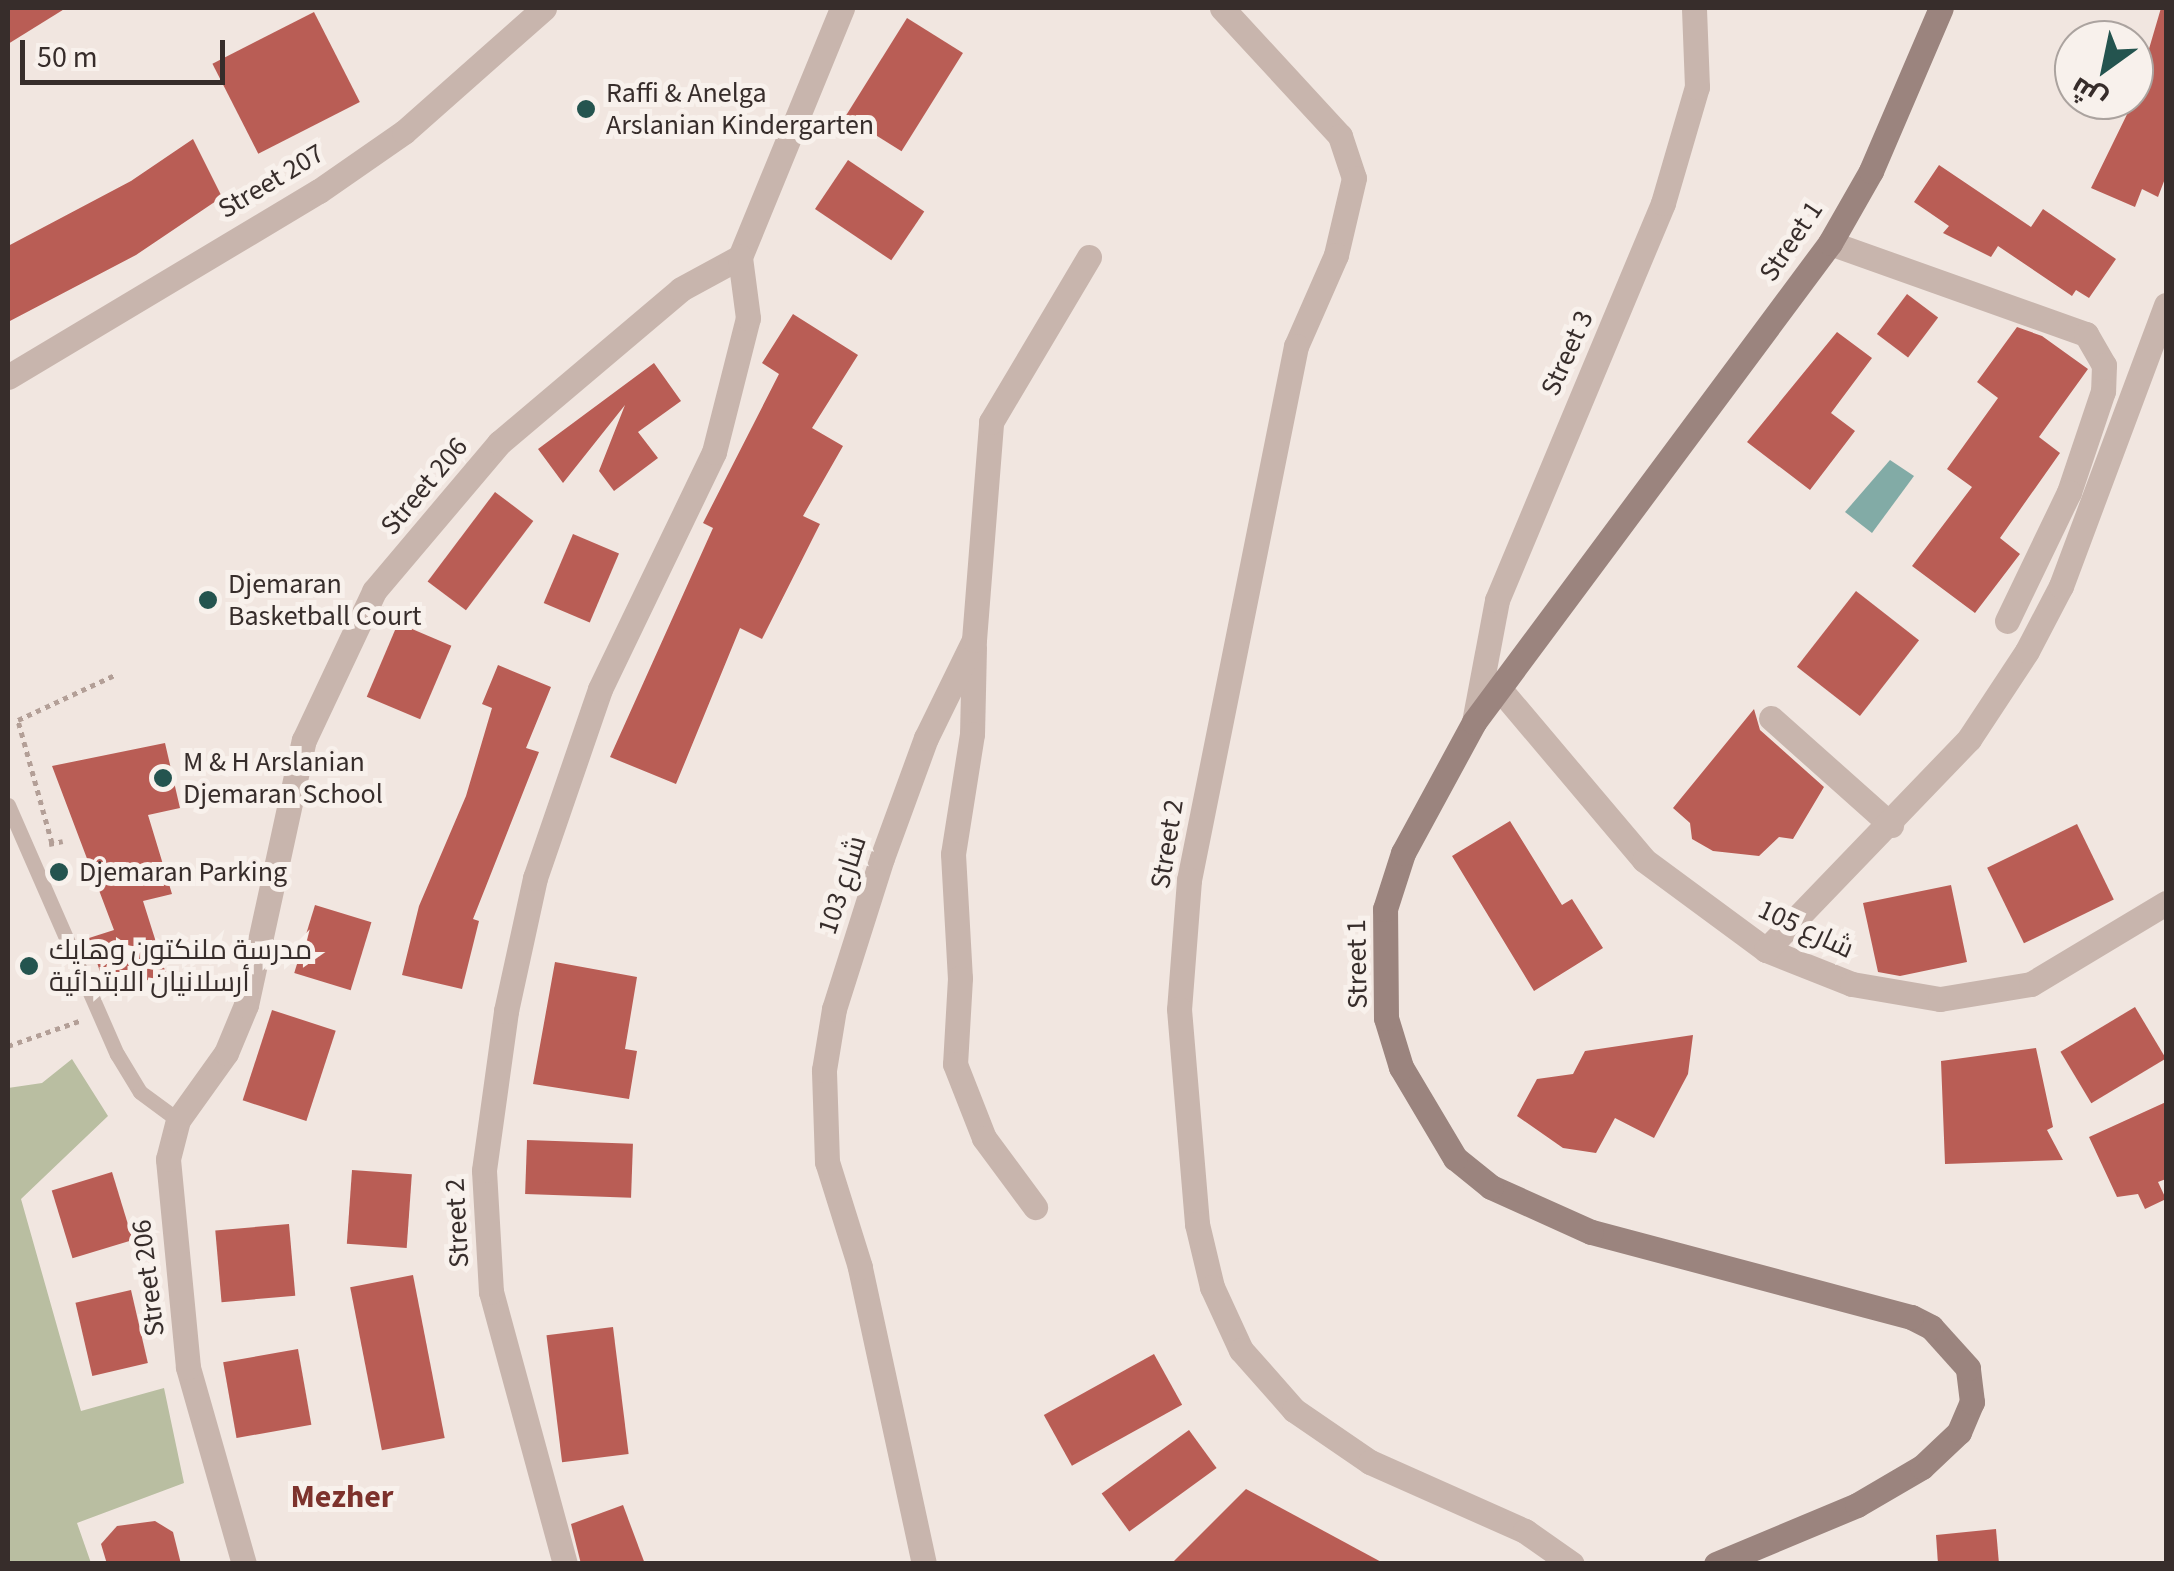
<!DOCTYPE html>
<meta charset="utf-8">
<style>
body{margin:0}
#map{position:relative;width:2174px;height:1571px;overflow:hidden;background:#f1e6e0;font-family:"Source Sans 3",Cairo,sans-serif}
div>[style]{position:absolute}
[style*='--x']{left:calc(var(--x)*1px);top:calc(var(--y)*1px);width:calc(var(--w)*1px);rotate:calc(var(--a)*1deg)}
.green>*{inset:0;background:#b9bea1}
.water>*{inset:0;background:#82aba6}
.building>*{inset:0;background:#b95d55;transform-origin:0 0}
.path>*{height:5px;margin-top:-2.5px;transform-origin:0;background:repeating-linear-gradient(90deg,#b39f97 0 5px,transparent 0 10px)}
.service>*{height:15px;margin:-7.5px;padding:0 7.5px;transform-origin:7.5px;border-radius:7.5px;background:#c8b5ad}
.minor>*{height:25px;margin:-12.5px;padding:0 12.5px;transform-origin:12.5px;border-radius:12.5px;background:#c8b5ad}
.tertiary>*{height:25px;margin:-12.5px;padding:0 12.5px;transform-origin:12.5px;border-radius:12.5px;background:#c8b5ad}
.secondary>*{height:25px;margin:-12.5px;padding:0 12.5px;transform-origin:12.5px;border-radius:12.5px;background:#9b847e}
.dots>*{width:28px;height:28px;translate:-50% -50%;box-sizing:border-box;border:5px solid #f8f1ec;border-radius:50%}
span{translate:-50% -50%;white-space:nowrap;text-align:center;line-height:1.15;-webkit-text-stroke:10px #f8f1ec;paint-order:stroke}
.poi-label{font-size:28px;color:#372d2b}
.left{translate:0 -50%;text-align:left}
.street-label{font-size:28px;color:#372d2b}
.quarter-label{font-size:32px;color:#7d322c;font-weight:700}
.frame{position:absolute;inset:0;border:10px solid #372d2b;pointer-events:none}
.north{position:absolute;left:2054px;top:20px;width:100px;height:100px;box-sizing:border-box;background:#f8f1ec;border:2px solid #aba39f;border-radius:50%;rotate:213deg;font-size:28px;font-weight:700;line-height:40px;text-align:center;color:#372d2b}
.north::after{content:'';display:block;margin:auto;width:35px;height:45px;background:#24544f;clip-path:polygon(50% 0,100% 100%,50% 72%,0 100%)}
.scale{position:absolute;left:20px;top:40px;width:205px;height:45px;box-sizing:border-box;border:5px solid #372d2b;border-top:0;padding-left:12px;font-size:30px;line-height:35px;white-space:nowrap;color:#372d2b;-webkit-text-stroke:8px #f8f1ec;paint-order:stroke}
</style>
<div id="map">
<div class="green">
<div style="clip-path:polygon(72px 1059px,108px 1116px,21px 1199px,81px 1411px,164px 1388px,184px 1483px,77px 1523px,91px 1563px,8px 1563px,8px 1088px,42px 1083px)"></div>
</div>
<div class="water">
<div style="clip-path:polygon(1890px 460px,1914px 476px,1872px 533px,1845px 512px)"></div>
</div>
<div class="building">
<div style="clip-path:polygon(8px 8px,66px 8px,8px 44px)"></div>
<div style="clip-path:polygon(2161px 8px,2166px 8px,2166px 176px,2158px 197px,2142px 189px,2135px 207px,2091px 188px,2134px 100px)"></div>
<div style="left:314px;top:12px;width:101px;height:114px;rotate:63deg"></div>
<div style="left:907px;top:18px;width:66px;height:116px;rotate:32deg"></div>
<div style="clip-path:polygon(193px 139px,222px 197px,136px 255px,8px 322px,8px 246px,131px 181px)"></div>
<div style="left:848px;top:160px;width:92px;height:59px;rotate:34deg"></div>
<div style="clip-path:polygon(1939px 165px,2031px 227px,2043px 209px,2116px 259px,2089px 298px,2076px 290px,2072px 296px,1998px 246px,1991px 257px,1943px 233px,1949px 226px,1914px 202px)"></div>
<div style="left:1907px;top:294px;width:39px;height:50px;rotate:37deg"></div>
<div style="clip-path:polygon(793px 314px,858px 355px,812px 428px,843px 446px,803px 516px,820px 524px,762px 639px,740px 628px,676px 784px,610px 757px,713px 528px,703px 523px,779px 374px,762px 363px)"></div>
<div style="clip-path:polygon(2017px 327px,2042px 336px,2088px 369px,2039px 437px,2060px 453px,2000px 538px,2020px 554px,1975px 613px,1912px 566px,1972px 487px,1947px 469px,1998px 398px,1977px 382px)"></div>
<div style="clip-path:polygon(1837px 332px,1872px 358px,1831px 413px,1855px 431px,1810px 490px,1747px 442px)"></div>
<div style="clip-path:polygon(654px 363px,681px 401px,638px 432px,658px 458px,614px 491px,599px 471px,625px 405px,563px 483px,538px 449px)"></div>
<div style="left:495px;top:492px;width:48px;height:112px;rotate:37deg"></div>
<div style="left:573px;top:534px;width:50px;height:75px;rotate:23deg"></div>
<div style="left:1856px;top:591px;width:80px;height:96px;rotate:38deg"></div>
<div style="left:398px;top:623px;width:58px;height:80px;rotate:23deg"></div>
<div style="clip-path:polygon(498px 665px,551px 687px,526px 748px,539px 752px,473px 919px,479px 921px,462px 989px,402px 975px,419px 906px,466px 796px,492px 708px,482px 704px)"></div>
<div style="clip-path:polygon(1754px 709px,1760px 730px,1824px 787px,1793px 839px,1779px 837px,1759px 856px,1713px 851px,1692px 839px,1690px 823px,1673px 808px)"></div>
<div style="clip-path:polygon(165px 743px,180px 808px,148px 815px,172px 894px,143px 901px,167px 977px,105px 987px,89px 938px,114px 930px,52px 766px)"></div>
<div style="clip-path:polygon(1510px 821px,1562px 905px,1572px 899px,1603px 948px,1534px 991px,1452px 856px)"></div>
<div style="left:2077px;top:824px;width:84px;height:100px;rotate:64deg"></div>
<div style="clip-path:polygon(1951px 885px,1967px 962px,1900px 976px,1878px 972px,1863px 903px)"></div>
<div style="left:315px;top:905px;width:59px;height:71px;rotate:17deg"></div>
<div style="clip-path:polygon(555px 962px,637px 977px,625px 1049px,637px 1051px,629px 1099px,533px 1084px)"></div>
<div style="left:2135px;top:1007px;width:60px;height:87px;rotate:59deg"></div>
<div style="left:272px;top:1010px;width:67px;height:95px;rotate:18deg"></div>
<div style="clip-path:polygon(1693px 1035px,1688px 1074px,1654px 1138px,1615px 1118px,1596px 1153px,1563px 1148px,1517px 1116px,1537px 1079px,1573px 1074px,1585px 1051px)"></div>
<div style="clip-path:polygon(2036px 1048px,2053px 1127px,2047px 1130px,2063px 1160px,1945px 1164px,1941px 1061px)"></div>
<div style="clip-path:polygon(2166px 1102px,2166px 1179px,2158px 1182px,2166px 1199px,2145px 1209px,2138px 1194px,2117px 1197px,2089px 1137px)"></div>
<div style="left:527px;top:1140px;width:106px;height:54px;rotate:2deg"></div>
<div style="left:352px;top:1170px;width:60px;height:74px;rotate:4deg"></div>
<div style="left:112px;top:1172px;width:71px;height:63px;rotate:73deg"></div>
<div style="left:289px;top:1224px;width:72px;height:74px;rotate:85deg"></div>
<div style="left:413px;top:1275px;width:166px;height:64px;rotate:79deg"></div>
<div style="left:131px;top:1290px;width:75px;height:57px;rotate:77deg"></div>
<div style="left:613px;top:1327px;width:128px;height:67px;rotate:83deg"></div>
<div style="left:298px;top:1349px;width:77px;height:76px;rotate:80deg"></div>
<div style="left:1154px;top:1354px;width:58px;height:126px;rotate:61deg"></div>
<div style="left:1189px;top:1430px;width:47px;height:108px;rotate:54deg"></div>
<div style="clip-path:polygon(1246px 1489px,1385px 1564px,1171px 1564px)"></div>
<div style="clip-path:polygon(623px 1505px,645px 1564px,581px 1564px,571px 1524px)"></div>
<div style="clip-path:polygon(155px 1521px,173px 1532px,181px 1564px,107px 1564px,101px 1544px,117px 1526px)"></div>
<div style="clip-path:polygon(1996px 1529px,1999px 1564px,1938px 1564px,1936px 1535px)"></div>
</div>
<div class="path">
<div style="--x:52;--y:843;--w:128;--a:-105.5"></div>
<div style="--x:18;--y:720;--w:109;--a:-24.9"></div>
<div style="--x:49;--y:844;--w:14;--a:-12"></div>
<div style="--x:8;--y:1046;--w:78;--a:-19.4"></div>
</div>
<div class="service">
<div style="--x:8;--y:805;--w:272;--a:66.4"></div>
<div style="--x:117;--y:1054;--w:44;--a:58.8"></div>
<div style="--x:140;--y:1092;--w:47;--a:36.4"></div>
</div>
<div class="minor">
<div style="--x:1830;--y:243;--w:272;--a:19.6"></div>
<div style="--x:2086;--y:334;--w:36;--a:60"></div>
<div style="--x:2104;--y:365;--w:26;--a:92"></div>
<div style="--x:2103;--y:391;--w:107;--a:108.6"></div>
<div style="--x:2069;--y:492;--w:143;--a:115.7"></div>
<div style="--x:974;--y:647;--w:87;--a:91.3"></div>
<div style="--x:972;--y:734;--w:121;--a:99"></div>
<div style="--x:953;--y:854;--w:124;--a:86.8"></div>
<div style="--x:960;--y:978;--w:86;--a:93.3"></div>
<div style="--x:955;--y:1064;--w:79;--a:68.6"></div>
<div style="--x:984;--y:1138;--w:86;--a:53.5"></div>
<div style="--x:1498;--y:687;--w:226;--a:49.8"></div>
<div style="--x:1644;--y:860;--w:152;--a:36.4"></div>
<div style="--x:1766;--y:950;--w:92;--a:21.6"></div>
<div style="--x:1852;--y:984;--w:89;--a:9.7"></div>
<div style="--x:1940;--y:999;--w:92;--a:-9.4"></div>
<div style="--x:2031;--y:984;--w:157;--a:-31"></div>
<div style="--x:1771;--y:718;--w:161;--a:41.7"></div>
<div style="--x:1766;--y:950;--w:293;--a:-46.1"></div>
<div style="--x:1969;--y:739;--w:105;--a:-56.6"></div>
<div style="--x:2027;--y:651;--w:73;--a:-62.4"></div>
<div style="--x:2061;--y:586;--w:300;--a:-69.5"></div>
<div style="--x:244;--y:1564;--w:205;--a:-105.9"></div>
<div style="--x:188;--y:1367;--w:209;--a:-95.5"></div>
<div style="--x:168;--y:1159;--w:40;--a:-75.6"></div>
<div style="--x:178;--y:1120;--w:82;--a:-54.4"></div>
<div style="--x:226;--y:1053;--w:52;--a:-67.4"></div>
<div style="--x:246;--y:1005;--w:271;--a:-77.7"></div>
<div style="--x:304;--y:740;--w:165;--a:-64.8"></div>
<div style="--x:374;--y:591;--w:194;--a:-49.8"></div>
<div style="--x:499;--y:443;--w:238;--a:-40.2"></div>
<div style="--x:681;--y:289;--w:67;--a:-28.5"></div>
<div style="--x:740;--y:257;--w:269;--a:-67.7"></div>
<div style="--x:565;--y:1564;--w:282;--a:-105.2"></div>
<div style="--x:491;--y:1292;--w:122;--a:-93.3"></div>
<div style="--x:484;--y:1170;--w:161;--a:-82.1"></div>
<div style="--x:506;--y:1011;--w:136;--a:-77.7"></div>
<div style="--x:535;--y:878;--w:200;--a:-71"></div>
<div style="--x:600;--y:689;--w:263;--a:-64.3"></div>
<div style="--x:714;--y:452;--w:138;--a:-75.8"></div>
<div style="--x:748;--y:318;--w:62;--a:-97.5"></div>
<div style="--x:924;--y:1564;--w:304;--a:-102.2"></div>
<div style="--x:860;--y:1267;--w:110;--a:-107.4"></div>
<div style="--x:827;--y:1162;--w:92;--a:-91.9"></div>
<div style="--x:824;--y:1070;--w:62;--a:-80.7"></div>
<div style="--x:834;--y:1009;--w:158;--a:-72.4"></div>
<div style="--x:882;--y:858;--w:128;--a:-69.9"></div>
<div style="--x:926;--y:738;--w:109;--a:-63.9"></div>
<div style="--x:974;--y:640;--w:219;--a:-85.5"></div>
<div style="--x:991;--y:422;--w:192;--a:-59.3"></div>
</div>
<div class="tertiary">
<div style="--x:1222;--y:8;--w:174;--a:47.3"></div>
<div style="--x:1340;--y:136;--w:44;--a:71.6"></div>
<div style="--x:1354;--y:178;--w:79;--a:103.2"></div>
<div style="--x:1336;--y:255;--w:99;--a:113.7"></div>
<div style="--x:1296;--y:346;--w:545;--a:101.33"></div>
<div style="--x:1189;--y:880;--w:129;--a:94.4"></div>
<div style="--x:1179;--y:1009;--w:216;--a:85.2"></div>
<div style="--x:1197;--y:1224;--w:65;--a:76.6"></div>
<div style="--x:1212;--y:1287;--w:69;--a:65.3"></div>
<div style="--x:1241;--y:1350;--w:80;--a:48.5"></div>
<div style="--x:1294;--y:1410;--w:92;--a:34.4"></div>
<div style="--x:1370;--y:1462;--w:170;--a:24"></div>
<div style="--x:1525;--y:1531;--w:57;--a:35.1"></div>
<div style="--x:8;--y:377;--w:362;--a:-30.9"></div>
<div style="--x:319;--y:191;--w:103;--a:-34.8"></div>
<div style="--x:404;--y:132;--w:187;--a:-41.5"></div>
<div style="--x:1474;--y:722;--w:124;--a:-79.3"></div>
<div style="--x:1497;--y:600;--w:430;--a:-67.3"></div>
<div style="--x:1663;--y:203;--w:121;--a:-73.7"></div>
<div style="--x:1697;--y:87;--w:79;--a:-92.2"></div>
</div>
<div class="secondary">
<div style="--x:1716;--y:1564;--w:153;--a:-22.7"></div>
<div style="--x:1857;--y:1505;--w:75;--a:-30.3"></div>
<div style="--x:1922;--y:1467;--w:51;--a:-43.4"></div>
<div style="--x:1959;--y:1432;--w:33;--a:-67"></div>
<div style="--x:1972;--y:1402;--w:34;--a:-97"></div>
<div style="--x:1968;--y:1368;--w:55;--a:-132.1"></div>
<div style="--x:1931;--y:1327;--w:22;--a:-153"></div>
<div style="--x:1911;--y:1317;--w:331;--a:-165.1"></div>
<div style="--x:1591;--y:1232;--w:110;--a:-155.8"></div>
<div style="--x:1491;--y:1187;--w:46;--a:-141.1"></div>
<div style="--x:1455;--y:1158;--w:106;--a:-120.7"></div>
<div style="--x:1401;--y:1067;--w:51;--a:-107"></div>
<div style="--x:1386;--y:1018;--w:109;--a:-90.5"></div>
<div style="--x:1385;--y:909;--w:59;--a:-72.2"></div>
<div style="--x:1403;--y:853;--w:149;--a:-61.5"></div>
<div style="--x:1474;--y:722;--w:597;--a:-53.38"></div>
<div style="--x:1830;--y:243;--w:83;--a:-60.3"></div>
<div style="--x:1871;--y:171;--w:177;--a:-66.8"></div>
</div>
<div class="dots">
<div style="left:586px;top:109px;background:#24544f"></div>
<div style="left:208px;top:600px;background:#24544f"></div>
<div style="left:163px;top:778px;background:#24544f"></div>
<div style="left:59px;top:872px;background:#24544f"></div>
<div style="left:29px;top:966px;background:#24544f"></div>
</div>
<div class="poi-label">
<span class="left" style="left:606px;top:109px">Raffi &amp; Anelga<br>Arslanian Kindergarten</span>
<span class="left" style="left:228px;top:600px">Djemaran<br>Basketball Court</span>
<span class="left" style="left:183px;top:778px">M &amp; H Arslanian<br>Djemaran School</span>
<span class="left" style="left:79px;top:872px">Djemaran Parking</span>
<span class="left" style="left:49px;top:966px">مدرسة ملنكتون وهايك<br>أرسلانيان الابتدائية</span>
</div>
<div class="street-label">
<span style="left:271px;top:181px;rotate:-31deg">Street 207</span>
<span style="left:1791px;top:241px;rotate:-56deg">Street 1</span>
<span style="left:1567px;top:353px;rotate:-66deg">Street 3</span>
<span style="left:424px;top:486px;rotate:-50deg">Street 206</span>
<span style="left:1167px;top:844px;rotate:-81deg">Street 2</span>
<span style="left:842px;top:885px;rotate:-72deg">شارع 103</span>
<span style="left:1806px;top:929px;rotate:25deg">شارع 105</span>
<span style="left:1357px;top:964px;rotate:-91deg">Street 1</span>
<span style="left:457px;top:1223px;rotate:-93deg">Street 2</span>
<span style="left:148px;top:1278px;rotate:-97deg">Street 206</span>
</div>
<div class="quarter-label">
<span style="left:342px;top:1497px">Mezher</span>
</div>
<div class="frame"></div>
<div class="north">ش</div>
<div class="scale">50 m</div>
</div>
